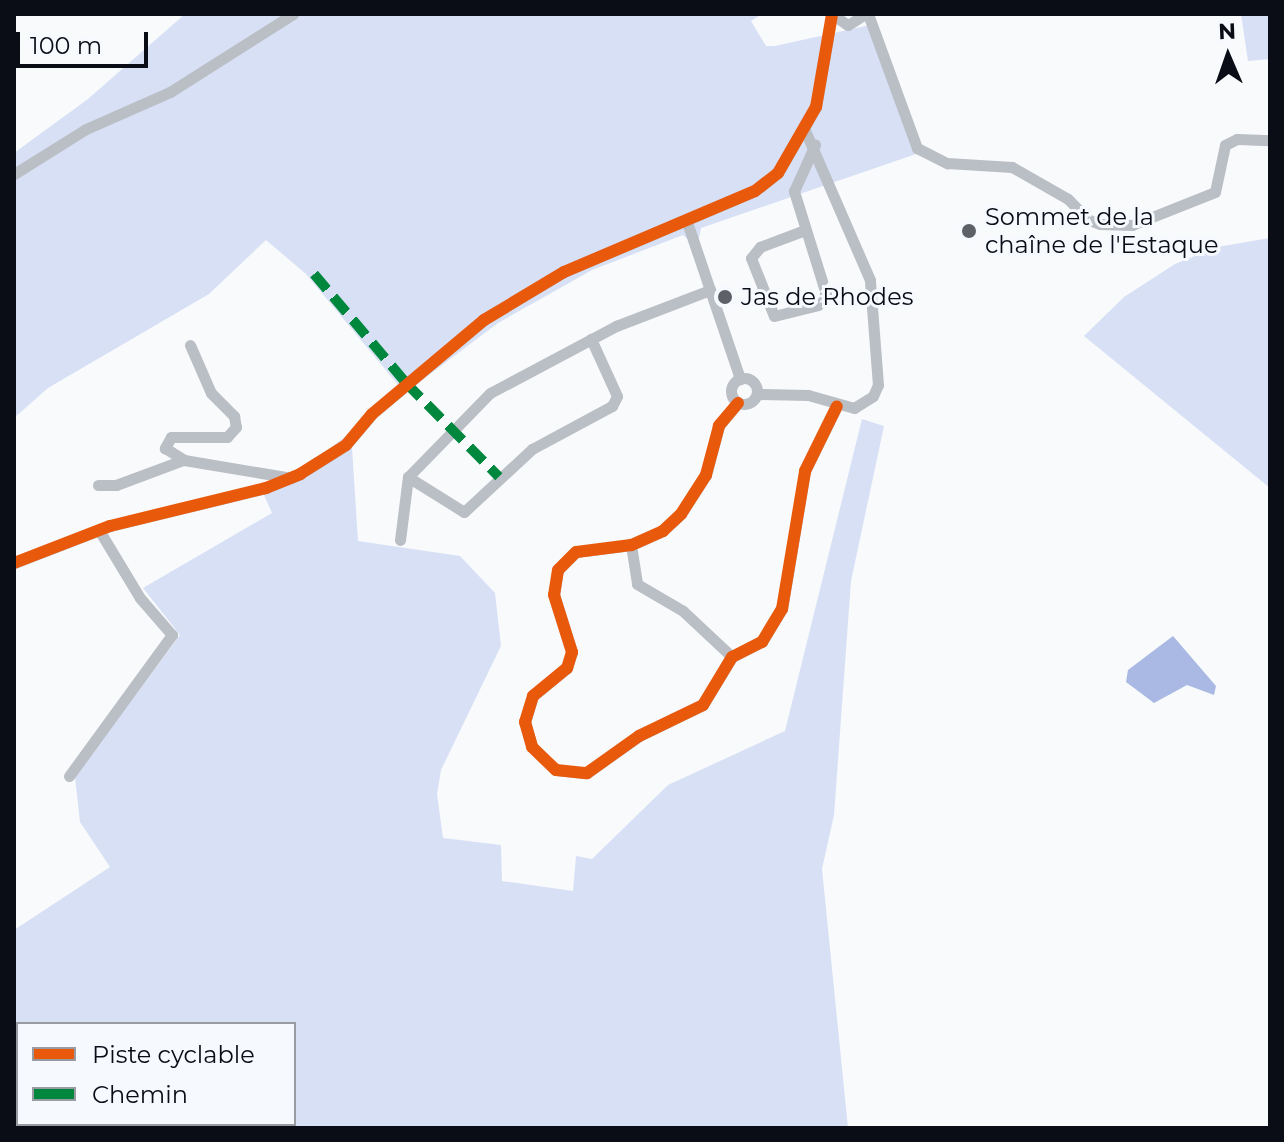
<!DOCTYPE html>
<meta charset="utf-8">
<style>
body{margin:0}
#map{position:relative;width:1284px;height:1142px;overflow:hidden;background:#f8fafc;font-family:Montserrat,sans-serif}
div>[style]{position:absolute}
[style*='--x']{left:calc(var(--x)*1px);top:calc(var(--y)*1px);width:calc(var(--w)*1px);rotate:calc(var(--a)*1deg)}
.green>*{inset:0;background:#d8e0f5}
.water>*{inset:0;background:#a9b9e3}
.street>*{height:11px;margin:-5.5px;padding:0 5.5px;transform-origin:5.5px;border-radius:5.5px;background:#babec5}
.street>.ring{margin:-5.5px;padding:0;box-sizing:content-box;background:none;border:11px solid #babec5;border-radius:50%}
.highway>*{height:20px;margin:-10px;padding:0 10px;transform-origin:10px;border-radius:10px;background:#b7bac2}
.quiet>*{height:10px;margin-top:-5px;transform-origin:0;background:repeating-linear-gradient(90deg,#00873e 0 20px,transparent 0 30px)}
.cycleway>*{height:12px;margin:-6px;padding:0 6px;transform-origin:6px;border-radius:6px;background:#e8590c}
.dots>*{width:22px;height:22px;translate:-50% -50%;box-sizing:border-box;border:4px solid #f6f9fe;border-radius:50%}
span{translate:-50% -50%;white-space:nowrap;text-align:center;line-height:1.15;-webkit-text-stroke:6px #f6f9fe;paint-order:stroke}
.poi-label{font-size:24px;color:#0a0d16}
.left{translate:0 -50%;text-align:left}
.frame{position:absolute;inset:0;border:16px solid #0a0d16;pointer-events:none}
.legend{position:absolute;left:16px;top:1022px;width:280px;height:104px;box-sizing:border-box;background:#f6f9fe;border:2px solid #989ba1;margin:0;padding:10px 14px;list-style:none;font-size:24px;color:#0a0d16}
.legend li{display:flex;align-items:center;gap:16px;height:40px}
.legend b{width:40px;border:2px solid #989ba1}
.north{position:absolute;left:1188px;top:16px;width:80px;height:80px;-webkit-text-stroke:6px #f6f9fe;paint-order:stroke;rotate:358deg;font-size:22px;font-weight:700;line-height:32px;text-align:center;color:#0a0d16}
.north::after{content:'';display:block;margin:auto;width:28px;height:36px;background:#0a0d16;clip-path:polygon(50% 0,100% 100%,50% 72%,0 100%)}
.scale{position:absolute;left:16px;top:32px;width:132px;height:36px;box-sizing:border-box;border:4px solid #0a0d16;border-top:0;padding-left:10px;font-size:24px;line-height:28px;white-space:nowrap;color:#0a0d16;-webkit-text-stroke:6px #f6f9fe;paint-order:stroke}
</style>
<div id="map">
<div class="green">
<div style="clip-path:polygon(185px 14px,762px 14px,751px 21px,766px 46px,775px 46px,870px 25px,916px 154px,701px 228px,699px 238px,690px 241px,683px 235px,592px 270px,498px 323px,405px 393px,306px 274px,266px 240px,209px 294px,48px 388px,14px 418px,14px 153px,88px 99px)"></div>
<div style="clip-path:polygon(1241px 14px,1270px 14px,1270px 59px,1248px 61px)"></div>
<div style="clip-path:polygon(1270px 238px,1270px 488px,1084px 336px,1124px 297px,1175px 264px,1217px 247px)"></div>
<div style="clip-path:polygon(862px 419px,884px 426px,851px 581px,834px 815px,822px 869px,848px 1128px,220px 1128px,214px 1124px,294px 1124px,294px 1024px,18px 1024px,18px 1038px,14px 1036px,14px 930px,110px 867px,80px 822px,75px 777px,180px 635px,143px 588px,272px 513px,260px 486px,297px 474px,351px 432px,358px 541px,460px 556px,495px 593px,501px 646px,441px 770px,437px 794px,443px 838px,501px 845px,502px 881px,573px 891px,576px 856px,592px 859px,668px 785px,785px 731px)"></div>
</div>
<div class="water">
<div style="clip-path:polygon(1173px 636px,1216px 686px,1214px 695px,1187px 685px,1154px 703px,1126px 682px,1128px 670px)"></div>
</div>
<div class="street">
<div style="--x:832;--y:14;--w:19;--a:35"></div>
<div style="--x:848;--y:25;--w:20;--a:-33"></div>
<div style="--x:868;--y:14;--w:143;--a:69.9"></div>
<div style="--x:917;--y:148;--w:34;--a:27"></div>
<div style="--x:947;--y:163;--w:65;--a:3.5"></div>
<div style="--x:1012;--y:167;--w:64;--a:29.7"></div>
<div style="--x:1068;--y:199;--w:28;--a:46"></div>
<div style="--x:1087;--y:219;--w:14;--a:21"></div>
<div style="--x:1100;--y:224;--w:32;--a:2"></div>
<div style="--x:1132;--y:225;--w:89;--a:-21.7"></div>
<div style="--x:1215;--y:192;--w:48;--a:-78"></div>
<div style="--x:1225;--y:145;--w:13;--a:-27"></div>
<div style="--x:1237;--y:139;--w:33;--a:2"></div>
<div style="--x:14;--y:174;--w:85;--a:-32"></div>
<div style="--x:86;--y:129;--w:92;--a:-23.8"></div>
<div style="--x:170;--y:92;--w:146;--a:-32.4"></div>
<div style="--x:687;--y:222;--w:166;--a:71.3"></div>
<div style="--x:805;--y:230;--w:48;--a:159.3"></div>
<div style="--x:760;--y:247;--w:14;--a:129"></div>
<div style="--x:751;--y:258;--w:62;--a:68.4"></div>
<div style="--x:774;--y:316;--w:45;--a:-14"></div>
<div style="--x:818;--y:305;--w:14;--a:-54"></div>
<div style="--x:826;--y:294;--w:108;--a:-107.3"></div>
<div style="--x:794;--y:191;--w:51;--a:-65.5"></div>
<div style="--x:190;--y:345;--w:52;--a:66.4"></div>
<div style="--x:211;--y:393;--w:33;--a:45"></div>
<div style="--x:234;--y:416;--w:11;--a:80"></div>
<div style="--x:236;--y:427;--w:13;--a:132"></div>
<div style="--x:227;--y:437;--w:56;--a:180"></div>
<div style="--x:171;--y:437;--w:13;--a:119"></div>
<div style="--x:165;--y:448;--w:22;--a:32"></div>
<div style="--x:184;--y:460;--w:109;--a:9.5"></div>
<div class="ring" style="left:731px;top:378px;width:15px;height:15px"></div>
<div style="--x:757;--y:394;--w:51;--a:1.1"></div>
<div style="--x:808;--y:395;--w:48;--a:15.8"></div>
<div style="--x:854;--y:408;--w:22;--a:-32"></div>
<div style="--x:873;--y:396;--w:12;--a:-66"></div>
<div style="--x:878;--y:385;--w:105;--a:-94.4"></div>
<div style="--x:870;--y:280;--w:166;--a:-113.5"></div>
<div style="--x:738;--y:403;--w:30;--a:130"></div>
<div style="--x:719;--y:426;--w:51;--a:104.9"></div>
<div style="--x:706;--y:475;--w:46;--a:122.7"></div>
<div style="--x:681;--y:514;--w:25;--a:137"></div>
<div style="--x:663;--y:531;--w:35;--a:156"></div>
<div style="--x:631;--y:545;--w:55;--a:172.7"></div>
<div style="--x:576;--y:552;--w:25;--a:135"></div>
<div style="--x:558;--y:570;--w:25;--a:99"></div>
<div style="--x:554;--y:595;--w:60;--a:72.5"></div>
<div style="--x:572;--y:652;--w:17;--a:107"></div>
<div style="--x:567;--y:668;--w:44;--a:140.5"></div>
<div style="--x:533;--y:696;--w:27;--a:107"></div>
<div style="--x:525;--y:722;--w:26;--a:74"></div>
<div style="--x:532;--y:747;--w:33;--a:44"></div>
<div style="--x:556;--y:770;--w:31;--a:6"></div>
<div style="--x:587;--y:773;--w:64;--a:-35.4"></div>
<div style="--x:639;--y:736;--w:71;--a:-25.8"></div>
<div style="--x:703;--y:705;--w:56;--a:-58.9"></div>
<div style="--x:732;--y:657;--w:34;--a:-27"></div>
<div style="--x:762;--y:642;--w:39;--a:-59"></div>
<div style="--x:782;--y:609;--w:140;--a:-80.5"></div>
<div style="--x:805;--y:471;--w:72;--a:-63.8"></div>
<div style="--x:408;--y:477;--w:66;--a:32"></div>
<div style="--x:464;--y:512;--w:93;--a:-42.8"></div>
<div style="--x:532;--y:449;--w:91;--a:-28.3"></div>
<div style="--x:612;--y:406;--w:11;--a:-63"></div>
<div style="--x:617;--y:396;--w:63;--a:-114.5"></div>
<div style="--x:98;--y:485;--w:18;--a:0"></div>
<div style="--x:116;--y:485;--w:72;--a:-20.5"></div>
<div style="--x:400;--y:540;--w:64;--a:-82.8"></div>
<div style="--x:408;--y:477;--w:117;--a:-45.7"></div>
<div style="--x:490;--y:393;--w:143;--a:-28"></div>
<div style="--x:616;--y:326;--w:101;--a:-21"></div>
<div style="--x:631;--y:545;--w:39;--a:81"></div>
<div style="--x:637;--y:584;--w:53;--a:30.4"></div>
<div style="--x:683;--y:611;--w:67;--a:43.2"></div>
<div style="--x:14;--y:563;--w:103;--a:-21.1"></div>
<div style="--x:110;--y:526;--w:161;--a:-13.7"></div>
<div style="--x:266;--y:488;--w:37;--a:-22"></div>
<div style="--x:300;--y:474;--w:54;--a:-32.2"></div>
<div style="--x:346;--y:445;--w:40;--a:-50"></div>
<div style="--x:372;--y:414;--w:146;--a:-40"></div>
<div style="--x:484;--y:320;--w:93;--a:-31"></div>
<div style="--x:564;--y:272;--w:207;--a:-23"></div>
<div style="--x:755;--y:191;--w:29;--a:-38"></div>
<div style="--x:778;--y:173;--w:76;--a:-60.1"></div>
<div style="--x:816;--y:107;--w:94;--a:-80.2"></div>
<div style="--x:69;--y:776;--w:175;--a:-53.9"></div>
<div style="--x:172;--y:635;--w:49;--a:-130.9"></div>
<div style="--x:140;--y:598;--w:79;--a:-121.1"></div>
</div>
<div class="highway">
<div style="--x:14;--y:1059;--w:4;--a:27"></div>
<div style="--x:14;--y:1082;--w:4;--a:27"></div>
<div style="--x:104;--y:1124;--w:10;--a:24"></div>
<div style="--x:153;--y:1124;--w:9;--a:27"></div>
</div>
<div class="quiet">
<div style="--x:314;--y:274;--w:143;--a:49.8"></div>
<div style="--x:406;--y:383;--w:132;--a:45.3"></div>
</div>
<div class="cycleway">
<div style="--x:738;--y:403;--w:30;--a:130"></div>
<div style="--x:719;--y:426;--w:51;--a:104.9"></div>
<div style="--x:706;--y:475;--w:46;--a:122.7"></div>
<div style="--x:681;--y:514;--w:25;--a:137"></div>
<div style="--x:663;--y:531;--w:35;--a:156"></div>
<div style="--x:631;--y:545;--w:55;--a:172.7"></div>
<div style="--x:576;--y:552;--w:25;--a:135"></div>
<div style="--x:558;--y:570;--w:25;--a:99"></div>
<div style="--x:554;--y:595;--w:60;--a:72.5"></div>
<div style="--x:572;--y:652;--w:17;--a:107"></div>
<div style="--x:567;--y:668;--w:44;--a:140.5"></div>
<div style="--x:533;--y:696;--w:27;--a:107"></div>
<div style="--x:525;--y:722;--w:26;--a:74"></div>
<div style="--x:532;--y:747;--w:33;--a:44"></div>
<div style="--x:556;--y:770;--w:31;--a:6"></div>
<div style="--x:587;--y:773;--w:64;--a:-35.4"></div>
<div style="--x:639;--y:736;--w:71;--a:-25.8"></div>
<div style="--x:703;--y:705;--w:56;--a:-58.9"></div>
<div style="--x:732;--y:657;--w:34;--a:-27"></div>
<div style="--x:762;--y:642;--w:39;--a:-59"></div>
<div style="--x:782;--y:609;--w:140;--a:-80.5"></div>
<div style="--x:805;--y:471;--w:72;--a:-63.8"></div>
<div style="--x:14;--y:563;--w:103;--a:-21.1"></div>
<div style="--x:110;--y:526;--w:161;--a:-13.7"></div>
<div style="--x:266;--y:488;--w:37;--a:-22"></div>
<div style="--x:300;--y:474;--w:54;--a:-32.2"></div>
<div style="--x:346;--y:445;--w:40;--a:-50"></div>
<div style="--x:372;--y:414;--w:146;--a:-40"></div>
<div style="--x:484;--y:320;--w:93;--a:-31"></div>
<div style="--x:564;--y:272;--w:207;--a:-23"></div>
<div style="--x:755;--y:191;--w:29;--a:-38"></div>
<div style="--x:778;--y:173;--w:76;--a:-60.1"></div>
<div style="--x:816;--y:107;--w:94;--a:-80.2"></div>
</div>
<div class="dots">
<div style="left:969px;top:231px;background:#5d6066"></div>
<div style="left:725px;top:297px;background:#5d6066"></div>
</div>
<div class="poi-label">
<span class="left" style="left:985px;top:231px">Sommet de la<br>chaîne de l'Estaque</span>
<span class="left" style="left:741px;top:297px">Jas de Rhodes</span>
</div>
<div class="frame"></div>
<ul class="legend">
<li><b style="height:10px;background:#e8590c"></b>Piste cyclable</li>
<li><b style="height:10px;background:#00873e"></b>Chemin</li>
</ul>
<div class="north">N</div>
<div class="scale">100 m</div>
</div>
